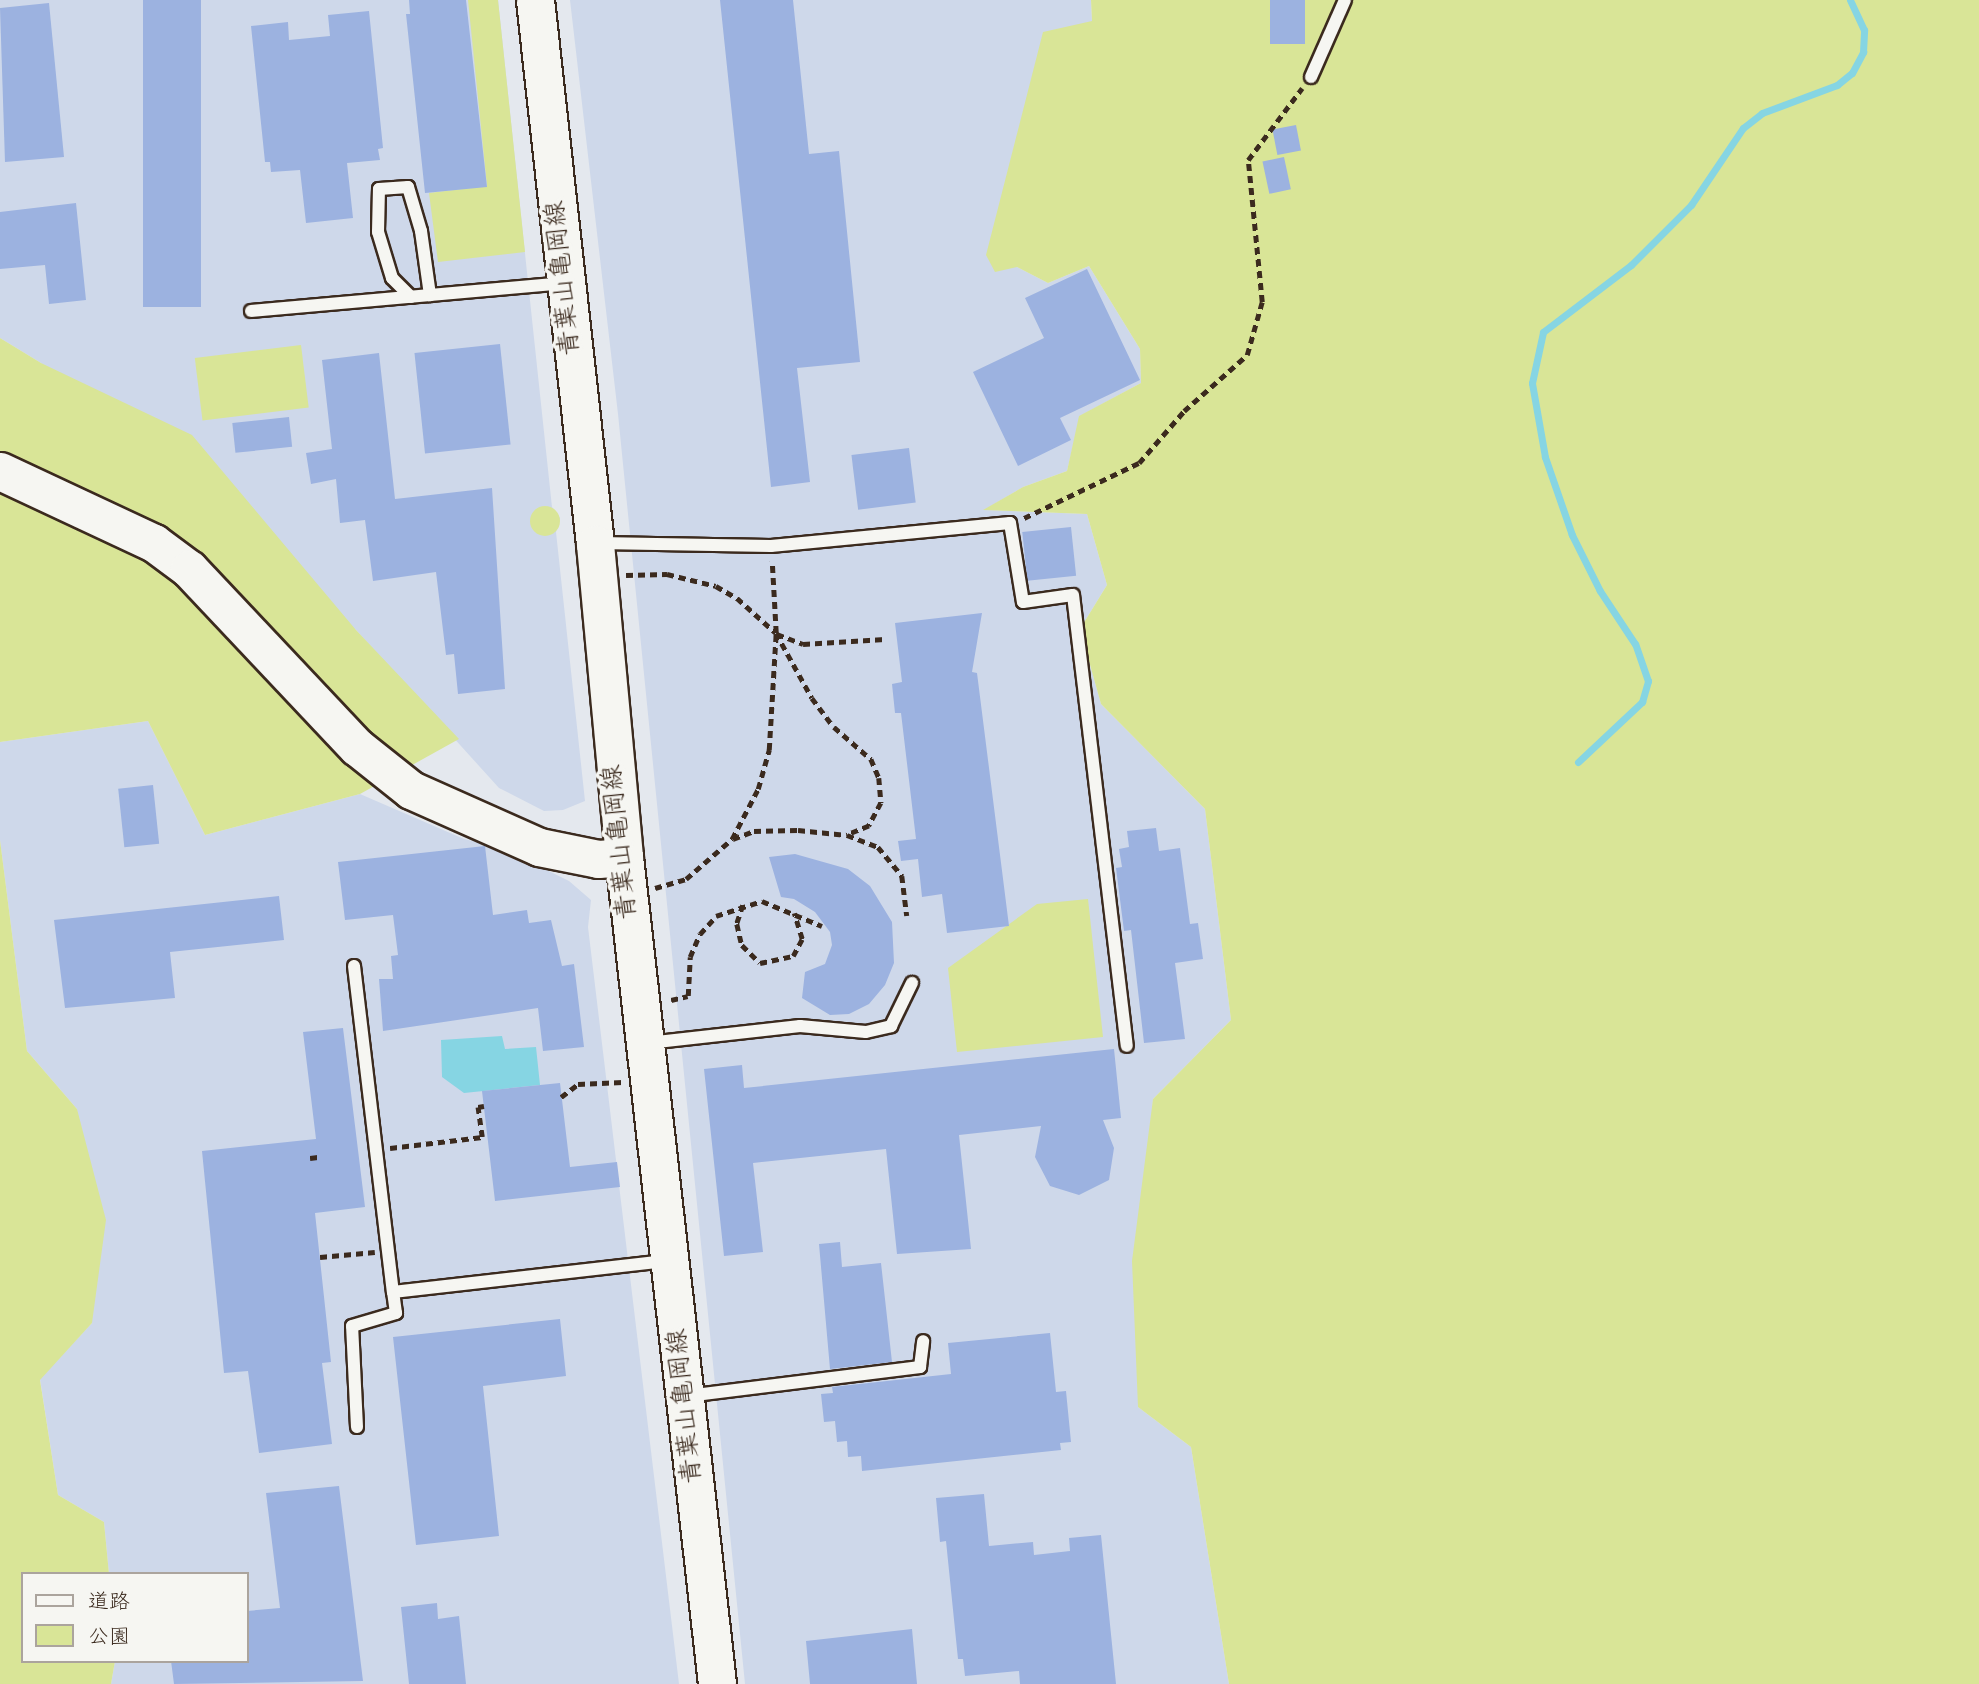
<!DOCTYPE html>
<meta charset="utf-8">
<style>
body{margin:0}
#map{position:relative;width:1979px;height:1684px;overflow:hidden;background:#e4e8ee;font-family:"Gochi Hand","Klee One",sans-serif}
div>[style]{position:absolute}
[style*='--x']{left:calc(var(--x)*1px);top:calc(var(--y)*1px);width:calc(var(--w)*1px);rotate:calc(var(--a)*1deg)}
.built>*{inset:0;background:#ced8ea}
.green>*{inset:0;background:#d9e597;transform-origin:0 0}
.round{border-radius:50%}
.water>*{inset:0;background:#86d5e3}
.stream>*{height:7px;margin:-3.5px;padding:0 3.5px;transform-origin:3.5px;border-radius:3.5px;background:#86d5e3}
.building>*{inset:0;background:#9cb2e0;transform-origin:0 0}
.path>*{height:4.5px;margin-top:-2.25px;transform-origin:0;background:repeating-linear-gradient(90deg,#3b2a1e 0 7px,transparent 0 12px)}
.roads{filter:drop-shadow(2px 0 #3b2a1e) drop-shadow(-2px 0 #3b2a1e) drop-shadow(0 2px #3b2a1e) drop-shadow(0 -2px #3b2a1e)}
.lane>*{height:12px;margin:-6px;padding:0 6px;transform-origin:6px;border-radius:6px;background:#f6f6f2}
.secondary>*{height:37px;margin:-18.5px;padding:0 18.5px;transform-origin:18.5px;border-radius:18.5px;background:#f6f6f2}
span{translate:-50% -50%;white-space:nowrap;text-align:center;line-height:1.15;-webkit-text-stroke:7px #f6f6f2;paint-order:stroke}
.street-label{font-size:26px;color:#3b2a1e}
.legend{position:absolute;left:21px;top:1572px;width:228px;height:91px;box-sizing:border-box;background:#f6f6f2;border:2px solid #aba49d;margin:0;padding:9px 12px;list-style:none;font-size:21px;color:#3b2a1e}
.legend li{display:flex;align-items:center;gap:14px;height:35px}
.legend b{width:35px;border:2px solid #aba49d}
</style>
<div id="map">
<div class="built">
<div style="clip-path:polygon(0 0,498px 0,552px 507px,560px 518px,556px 532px,585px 801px,563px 810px,544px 811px,499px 788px,356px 630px,41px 363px,0 338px)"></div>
<div style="clip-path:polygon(570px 0,1091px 0,1092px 21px,1017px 267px,1048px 283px,1089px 266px,1140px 349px,1141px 383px,1080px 416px,1067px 471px,1023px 487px,984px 510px,1087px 514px,1107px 585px,1080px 629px,1101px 704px,1205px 809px,1231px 1020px,1153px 1099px,1138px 1407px,1191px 1447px,1229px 1684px,745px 1684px,618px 414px)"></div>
<div style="clip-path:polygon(148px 721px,205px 835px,360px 794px,464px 839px,502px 848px,569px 881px,591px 900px,588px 927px,679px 1684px,111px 1684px,115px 1661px,247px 1661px,247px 1574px,109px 1574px,104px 1522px,58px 1495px,40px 1379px,92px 1323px,77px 1109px,27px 1051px,0 840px,0 742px)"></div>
</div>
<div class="green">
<div style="clip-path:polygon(468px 0,498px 0,525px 252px,438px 262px,429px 193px,487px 186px)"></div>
<div style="clip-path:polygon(1091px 0,1979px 0,1979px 1684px,1229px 1684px,1191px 1447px,1138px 1407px,1132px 1261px,1153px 1099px,1231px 1020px,1205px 809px,1101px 704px,1080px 629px,1107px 585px,1087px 514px,983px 510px,1023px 487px,1067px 471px,1079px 416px,1141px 383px,1140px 349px,1089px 266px,1048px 283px,1017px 267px,995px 272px,986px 255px,1043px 32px,1092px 21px)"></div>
<div style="clip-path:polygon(0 338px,41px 363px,192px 435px,356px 630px,459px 739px,360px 794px,205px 835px,148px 721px,0 742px)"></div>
<div style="left:301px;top:345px;width:63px;height:107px;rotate:83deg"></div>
<div class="round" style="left:530px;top:506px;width:30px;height:30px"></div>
<div style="clip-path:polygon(0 840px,27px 1051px,77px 1109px,106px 1220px,92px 1323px,40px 1380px,58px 1495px,104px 1522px,109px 1574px,23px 1574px,23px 1661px,115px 1661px,111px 1684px,0 1684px)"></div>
<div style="clip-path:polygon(1088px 899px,1103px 1037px,957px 1052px,948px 968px,1037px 904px)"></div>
</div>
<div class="water">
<div style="clip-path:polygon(502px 1036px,505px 1049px,536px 1047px,540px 1085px,464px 1093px,442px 1077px,441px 1040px)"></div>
</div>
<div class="stream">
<div style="--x:1578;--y:762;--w:88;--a:-43.2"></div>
<div style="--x:1642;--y:702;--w:22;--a:-74"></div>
<div style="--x:1648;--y:681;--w:39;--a:-109"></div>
<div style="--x:1635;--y:644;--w:64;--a:-123.4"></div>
<div style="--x:1600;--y:591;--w:63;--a:-116.6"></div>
<div style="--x:1572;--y:535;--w:83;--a:-109.1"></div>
<div style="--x:1545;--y:457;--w:75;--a:-100"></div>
<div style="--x:1532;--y:383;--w:52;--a:-77.8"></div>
<div style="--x:1543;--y:332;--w:111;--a:-37.3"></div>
<div style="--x:1631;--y:265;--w:85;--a:-45"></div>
<div style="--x:1691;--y:205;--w:93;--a:-56"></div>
<div style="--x:1743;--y:128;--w:24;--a:-38"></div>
<div style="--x:1762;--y:113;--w:80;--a:-20.5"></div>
<div style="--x:1837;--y:85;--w:19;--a:-39"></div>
<div style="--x:1852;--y:73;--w:24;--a:-62"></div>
<div style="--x:1863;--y:52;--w:22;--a:-87"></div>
<div style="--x:1864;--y:30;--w:33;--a:-115"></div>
</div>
<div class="building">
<div style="left:143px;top:0;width:58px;height:307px"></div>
<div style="clip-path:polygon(409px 0,466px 0,487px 187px,425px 193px,406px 14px,410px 14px)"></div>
<div style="clip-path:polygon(720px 0,793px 0,809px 154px,839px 151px,860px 362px,797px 368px,810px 482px,771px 487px)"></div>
<div style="left:1270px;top:0;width:35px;height:44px"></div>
<div style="clip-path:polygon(49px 3px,64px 157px,5px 162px,0 8px)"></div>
<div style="clip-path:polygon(369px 11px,383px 148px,378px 149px,380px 160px,347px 163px,353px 218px,306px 223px,300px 170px,271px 172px,270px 162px,265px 162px,251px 26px,288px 22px,289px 40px,330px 36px,328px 15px)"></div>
<div style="left:1296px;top:125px;width:26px;height:24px;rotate:79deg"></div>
<div style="left:1284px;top:157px;width:33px;height:22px;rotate:78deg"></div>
<div style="clip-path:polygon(76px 203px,86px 300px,49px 304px,45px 265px,0 269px,0 212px)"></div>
<div style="clip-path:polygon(1087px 269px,1140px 380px,1060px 418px,1071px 440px,1018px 466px,973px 372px,1044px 338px,1025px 298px)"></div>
<div style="left:500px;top:344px;width:101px;height:86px;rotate:84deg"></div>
<div style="clip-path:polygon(379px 353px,395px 499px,492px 488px,505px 689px,458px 694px,454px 654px,446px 655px,436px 572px,373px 581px,365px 520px,340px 523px,336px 479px,311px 484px,306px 453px,332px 449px,322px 360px)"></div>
<div style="left:289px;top:417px;width:30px;height:57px;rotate:84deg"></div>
<div style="left:909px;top:448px;width:55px;height:58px;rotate:83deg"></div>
<div style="left:1071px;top:527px;width:49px;height:49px;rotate:84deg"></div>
<div style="clip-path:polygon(982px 613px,972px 672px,977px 673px,1009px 926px,947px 933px,942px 894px,922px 897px,918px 859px,901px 861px,898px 841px,916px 839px,901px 713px,895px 713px,892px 684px,902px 682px,895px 623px)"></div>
<div style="left:153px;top:785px;width:59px;height:35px;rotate:84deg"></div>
<div style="clip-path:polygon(1156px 828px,1159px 851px,1180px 848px,1190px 924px,1198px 923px,1203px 959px,1175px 963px,1185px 1039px,1144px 1043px,1131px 930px,1124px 931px,1116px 868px,1122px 867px,1119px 849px,1129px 847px,1127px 831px)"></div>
<div style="clip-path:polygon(485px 846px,493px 915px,527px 910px,529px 923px,551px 920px,562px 966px,574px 964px,584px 1047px,543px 1051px,538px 1008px,383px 1031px,379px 979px,393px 979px,391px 956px,398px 955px,393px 915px,345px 920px,338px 862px)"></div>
<div style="clip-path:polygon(795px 854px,848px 869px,870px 886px,892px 922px,894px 963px,885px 985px,869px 1004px,849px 1014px,830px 1015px,802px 998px,805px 972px,825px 964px,832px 945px,830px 932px,815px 912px,794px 899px,781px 897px,769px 857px)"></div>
<div style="clip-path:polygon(279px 896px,284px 940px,170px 952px,175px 998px,65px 1008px,54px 920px)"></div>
<div style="clip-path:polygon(343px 1028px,365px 1207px,315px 1213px,331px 1362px,322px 1363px,332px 1444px,259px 1453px,248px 1371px,224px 1373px,202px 1151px,316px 1139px,303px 1032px)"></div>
<div style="clip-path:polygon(1114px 1049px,1121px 1118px,1103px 1120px,1114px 1148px,1109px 1180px,1079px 1195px,1050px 1186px,1035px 1157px,1041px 1126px,959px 1135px,971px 1249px,897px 1254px,886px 1149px,753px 1163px,763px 1252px,724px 1256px,704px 1069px,742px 1065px,744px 1088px)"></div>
<div style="clip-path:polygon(560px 1083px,570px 1167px,617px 1162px,620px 1187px,495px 1201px,482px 1091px)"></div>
<div style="clip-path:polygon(840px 1242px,842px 1267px,881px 1263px,892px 1362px,830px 1369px,819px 1244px)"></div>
<div style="clip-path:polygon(560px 1319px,566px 1376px,483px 1386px,499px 1536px,416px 1545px,393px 1337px)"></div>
<div style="clip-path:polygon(1050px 1333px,1056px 1392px,1066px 1391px,1071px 1442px,1060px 1443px,1061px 1450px,862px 1471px,861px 1456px,848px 1457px,847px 1441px,837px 1442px,835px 1421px,824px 1422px,821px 1394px,833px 1393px,832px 1387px,951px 1374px,948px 1343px)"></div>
<div style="clip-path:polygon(339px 1486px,363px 1681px,174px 1684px,171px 1661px,247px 1661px,247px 1611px,280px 1608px,266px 1493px)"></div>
<div style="clip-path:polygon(984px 1494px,989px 1546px,1033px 1542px,1034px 1555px,1070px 1551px,1069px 1538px,1101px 1535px,1116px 1684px,1020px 1684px,1019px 1671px,965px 1676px,963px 1659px,958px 1659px,946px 1541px,940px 1542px,936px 1498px)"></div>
<div style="clip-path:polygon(437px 1603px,438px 1619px,459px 1616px,466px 1684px,409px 1684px,401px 1607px)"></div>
<div style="clip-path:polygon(912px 1629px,917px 1684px,810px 1684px,806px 1641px)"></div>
</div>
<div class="path">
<div style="--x:1024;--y:518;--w:127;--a:-25.6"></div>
<div style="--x:1139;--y:463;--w:69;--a:-49.1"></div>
<div style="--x:1184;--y:411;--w:84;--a:-41.6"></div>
<div style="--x:1247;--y:355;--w:55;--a:-74.2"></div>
<div style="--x:1262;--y:302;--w:143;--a:-95.6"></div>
<div style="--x:1248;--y:160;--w:90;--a:-53.1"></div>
<div style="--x:626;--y:575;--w:41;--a:-1.4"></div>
<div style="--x:667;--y:574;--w:50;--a:13.8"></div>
<div style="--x:716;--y:586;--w:24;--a:30"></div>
<div style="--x:737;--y:598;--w:52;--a:41.9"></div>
<div style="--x:776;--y:633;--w:74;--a:61"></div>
<div style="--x:812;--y:698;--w:36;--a:53"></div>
<div style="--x:834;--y:727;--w:49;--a:40.9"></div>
<div style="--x:871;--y:759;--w:21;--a:67"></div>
<div style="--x:879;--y:778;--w:25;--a:85"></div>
<div style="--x:881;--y:803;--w:26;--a:118"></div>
<div style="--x:869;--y:826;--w:24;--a:158"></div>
<div style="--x:777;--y:634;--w:28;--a:21"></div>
<div style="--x:803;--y:644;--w:82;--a:-3.5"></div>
<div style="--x:733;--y:839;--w:22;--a:-21"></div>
<div style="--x:754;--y:831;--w:44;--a:-1.3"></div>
<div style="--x:798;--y:830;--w:49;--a:5.8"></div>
<div style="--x:847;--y:835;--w:33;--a:21"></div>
<div style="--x:878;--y:847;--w:38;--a:50"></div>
<div style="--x:902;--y:876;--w:40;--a:82.9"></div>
<div style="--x:655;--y:888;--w:32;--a:-16"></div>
<div style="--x:686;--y:879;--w:61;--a:-41"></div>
<div style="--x:732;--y:839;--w:56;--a:-62.5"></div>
<div style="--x:758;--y:789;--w:41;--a:-74.2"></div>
<div style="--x:769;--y:750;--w:117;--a:-86.6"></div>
<div style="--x:776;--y:633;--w:72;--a:-93.2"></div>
<div style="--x:743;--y:905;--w:20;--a:108"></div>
<div style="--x:737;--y:924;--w:22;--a:77"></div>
<div style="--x:742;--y:945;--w:25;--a:45"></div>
<div style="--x:760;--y:963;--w:34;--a:-12"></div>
<div style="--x:793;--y:956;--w:19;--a:-62"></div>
<div style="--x:802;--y:939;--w:27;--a:-107"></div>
<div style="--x:671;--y:1000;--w:17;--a:-13"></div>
<div style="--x:688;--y:996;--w:39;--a:-87"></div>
<div style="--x:690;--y:957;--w:25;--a:-67"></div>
<div style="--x:700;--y:934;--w:24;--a:-48"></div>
<div style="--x:716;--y:916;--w:48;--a:-18.1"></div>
<div style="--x:762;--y:901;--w:65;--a:22.6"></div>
<div style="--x:561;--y:1097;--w:21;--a:-37"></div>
<div style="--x:578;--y:1084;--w:45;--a:-2.5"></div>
<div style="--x:390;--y:1148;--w:93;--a:-6.8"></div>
<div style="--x:482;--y:1137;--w:30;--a:-98"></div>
<div style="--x:478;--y:1107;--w:6;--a:-9"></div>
<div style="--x:310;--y:1158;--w:8;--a:-7"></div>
<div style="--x:320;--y:1257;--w:55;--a:-5.2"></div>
</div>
<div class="roads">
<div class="lane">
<div style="--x:1311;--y:77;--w:84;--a:-66.2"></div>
<div style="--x:411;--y:297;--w:27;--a:-135"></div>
<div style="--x:392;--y:278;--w:48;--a:-106.9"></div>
<div style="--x:378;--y:232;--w:43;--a:-88.7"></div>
<div style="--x:379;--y:189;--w:29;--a:-4"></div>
<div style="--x:408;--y:187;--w:46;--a:73.5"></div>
<div style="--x:421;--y:231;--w:65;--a:82"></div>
<div style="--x:251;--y:311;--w:312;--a:-5.1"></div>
<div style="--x:599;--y:543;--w:172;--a:1"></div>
<div style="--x:771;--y:546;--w:240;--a:-5.5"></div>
<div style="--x:1010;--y:523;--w:80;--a:80.7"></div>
<div style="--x:1023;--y:602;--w:50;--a:-8"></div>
<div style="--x:1073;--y:595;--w:454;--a:83.2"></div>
<div style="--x:354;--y:966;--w:328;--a:83.2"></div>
<div style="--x:393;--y:1292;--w:274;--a:-6.5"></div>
<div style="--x:648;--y:1043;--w:153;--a:-6.4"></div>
<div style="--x:800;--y:1026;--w:66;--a:5.2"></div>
<div style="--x:866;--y:1032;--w:26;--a:-13"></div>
<div style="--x:891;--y:1026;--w:48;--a:-64"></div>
<div style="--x:687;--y:1396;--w:235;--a:-7.1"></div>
<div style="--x:920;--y:1367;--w:26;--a:-83"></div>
<div style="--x:357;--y:1427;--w:101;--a:-92.8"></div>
<div style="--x:352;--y:1326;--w:46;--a:-16.5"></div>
<div style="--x:396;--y:1313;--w:21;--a:-98"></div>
</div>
<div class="secondary">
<div style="--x:535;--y:0;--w:547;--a:83.71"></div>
<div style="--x:595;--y:544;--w:314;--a:84.7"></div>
<div style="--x:624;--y:857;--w:832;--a:83.58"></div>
<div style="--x:0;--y:471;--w:170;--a:25.1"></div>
<div style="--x:154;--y:543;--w:44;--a:36.6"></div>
<div style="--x:189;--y:569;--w:245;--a:46.7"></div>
<div style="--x:357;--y:747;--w:69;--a:38.5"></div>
<div style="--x:411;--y:790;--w:140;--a:24"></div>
<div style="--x:539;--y:847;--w:60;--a:11.5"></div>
<div style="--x:598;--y:859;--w:26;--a:-4"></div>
</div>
</div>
<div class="street-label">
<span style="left:566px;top:278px;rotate:-96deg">青葉山亀岡線</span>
<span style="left:623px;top:842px;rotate:-96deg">青葉山亀岡線</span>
<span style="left:688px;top:1406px;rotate:-96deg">青葉山亀岡線</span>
</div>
<ul class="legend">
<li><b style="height:9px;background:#f6f6f2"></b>道路</li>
<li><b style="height:19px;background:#d9e597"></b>公園</li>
</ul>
</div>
